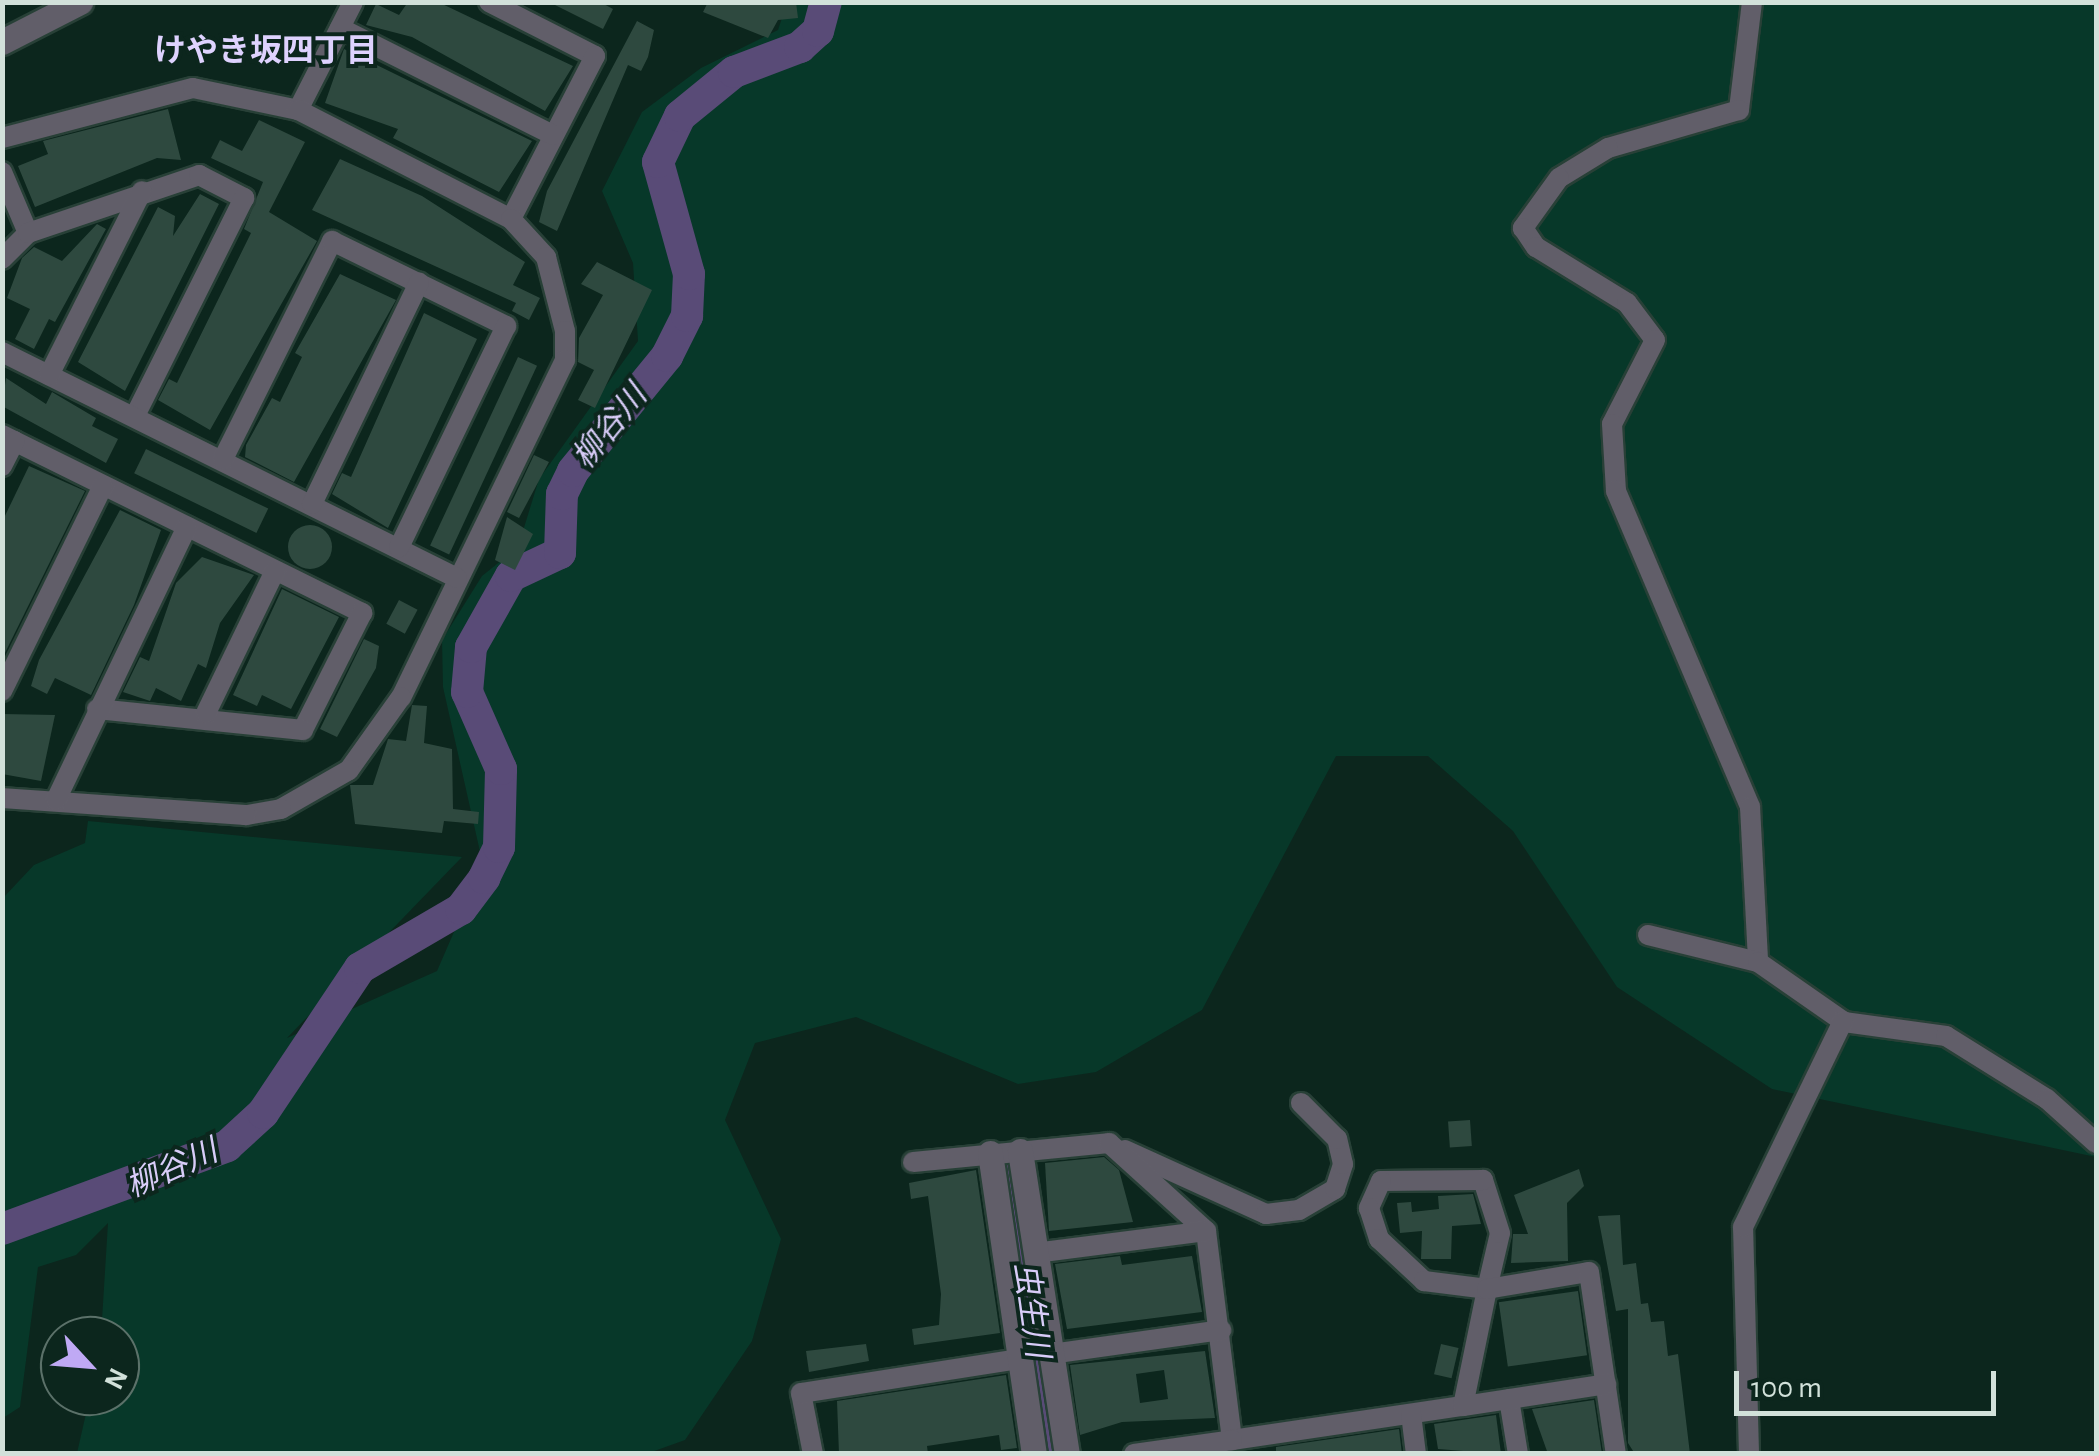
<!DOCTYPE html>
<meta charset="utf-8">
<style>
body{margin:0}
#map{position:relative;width:2099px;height:1456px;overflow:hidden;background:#0c261d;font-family:"Alegreya Sans","Noto Sans JP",sans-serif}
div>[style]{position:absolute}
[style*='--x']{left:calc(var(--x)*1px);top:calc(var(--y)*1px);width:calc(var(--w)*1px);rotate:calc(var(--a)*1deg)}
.green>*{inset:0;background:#073829}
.river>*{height:32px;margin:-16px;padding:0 16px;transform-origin:16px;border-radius:16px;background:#594b77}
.building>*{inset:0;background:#2e493f;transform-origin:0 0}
.round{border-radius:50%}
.roads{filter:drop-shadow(2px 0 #284037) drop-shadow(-2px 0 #284037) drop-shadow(0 2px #284037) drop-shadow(0 -2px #284037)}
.minor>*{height:20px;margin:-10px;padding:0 10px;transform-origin:10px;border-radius:10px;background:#615e69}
.tertiary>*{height:25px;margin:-12.5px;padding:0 12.5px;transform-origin:12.5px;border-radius:12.5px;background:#615e69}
span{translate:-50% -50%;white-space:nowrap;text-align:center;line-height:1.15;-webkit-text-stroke:8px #0c261d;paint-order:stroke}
.neighbourhood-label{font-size:32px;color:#ded2fe;font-weight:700}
.water-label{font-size:32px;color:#d8ccf8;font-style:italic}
.frame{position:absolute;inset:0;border:5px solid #d2e1da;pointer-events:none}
.north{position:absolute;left:40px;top:1316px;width:100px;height:100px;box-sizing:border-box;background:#0c261d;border:2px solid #5b7169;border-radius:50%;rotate:116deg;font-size:28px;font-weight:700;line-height:40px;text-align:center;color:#d2e1da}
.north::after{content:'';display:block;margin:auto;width:35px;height:45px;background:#bfa9f4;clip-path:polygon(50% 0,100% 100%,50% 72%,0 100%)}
.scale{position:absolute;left:1734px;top:1371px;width:262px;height:45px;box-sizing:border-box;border:5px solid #d2e1da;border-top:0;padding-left:12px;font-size:30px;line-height:35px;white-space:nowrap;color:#d2e1da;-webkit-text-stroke:8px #0c261d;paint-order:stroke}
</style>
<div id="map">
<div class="green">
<div style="clip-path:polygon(787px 3px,2096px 3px,2096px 1157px,1772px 1089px,1617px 987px,1513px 831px,1428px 756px,1336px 756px,1202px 1010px,1096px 1072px,1018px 1084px,856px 1017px,755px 1043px,725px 1120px,781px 1239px,752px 1341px,685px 1440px,646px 1454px,77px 1453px,90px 1396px,120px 1396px,120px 1336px,101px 1336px,108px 1223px,76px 1255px,38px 1267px,20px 1407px,3px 1418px,3px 898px,34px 865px,85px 843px,88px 821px,462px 857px,287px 1038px,437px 971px,483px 865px,443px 687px,442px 640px,482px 576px,518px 547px,539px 479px,638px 341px,633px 263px,602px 191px,642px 112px,701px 68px,778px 30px)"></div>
</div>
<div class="river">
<div style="--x:1010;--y:1167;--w:290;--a:81.5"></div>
<div style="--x:2;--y:1229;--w:240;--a:-20.2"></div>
<div style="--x:227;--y:1146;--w:49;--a:-42.5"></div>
<div style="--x:263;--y:1113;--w:174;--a:-56.2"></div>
<div style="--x:360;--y:968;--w:117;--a:-30.3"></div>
<div style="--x:461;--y:909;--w:39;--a:-53"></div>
<div style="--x:484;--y:878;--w:34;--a:-64"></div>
<div style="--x:499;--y:847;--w:78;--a:-88.5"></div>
<div style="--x:501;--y:769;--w:84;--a:-113.8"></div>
<div style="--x:467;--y:692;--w:45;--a:-84.9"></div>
<div style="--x:471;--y:647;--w:81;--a:-60.6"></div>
<div style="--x:511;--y:576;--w:54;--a:-25.1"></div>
<div style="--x:560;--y:553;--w:59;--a:-88.1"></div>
<div style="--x:562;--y:494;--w:25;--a:-64"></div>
<div style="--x:573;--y:471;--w:149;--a:-50.7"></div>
<div style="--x:667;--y:356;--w:45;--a:-63.4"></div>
<div style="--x:687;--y:316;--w:42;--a:-87.3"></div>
<div style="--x:689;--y:274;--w:116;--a:-105.5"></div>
<div style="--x:658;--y:162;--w:51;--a:-64.4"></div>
<div style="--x:680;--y:116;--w:70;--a:-39.2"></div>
<div style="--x:734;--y:72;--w:71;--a:-20.7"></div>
<div style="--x:800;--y:47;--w:24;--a:-42"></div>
<div style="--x:818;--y:31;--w:30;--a:-75"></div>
</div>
<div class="building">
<div style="clip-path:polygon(408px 2px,438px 2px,573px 66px,545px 111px,412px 37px,366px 25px,376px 4px,399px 15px)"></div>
<div style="clip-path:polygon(549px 2px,600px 2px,613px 9px,603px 29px)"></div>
<div style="clip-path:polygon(708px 2px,796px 2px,798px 18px,778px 20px,768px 38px,703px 12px)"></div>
<div style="clip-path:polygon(637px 21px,654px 30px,648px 57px,641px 71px,628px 65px,557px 231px,539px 222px,547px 191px)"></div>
<div style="clip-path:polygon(344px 49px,532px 141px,499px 192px,393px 138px,398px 129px,325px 103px)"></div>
<div style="clip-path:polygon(168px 109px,181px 160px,157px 158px,35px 207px,18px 166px,48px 154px,43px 141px)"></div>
<div style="clip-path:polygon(259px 120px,305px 142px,269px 212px,317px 241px,210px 430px,158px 400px,169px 379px,177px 383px,251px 233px,244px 229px,263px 182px,211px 158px,220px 140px,242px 151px)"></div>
<div style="clip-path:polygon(340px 159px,422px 196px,525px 262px,513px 285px,540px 298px,529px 320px,512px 311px,516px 303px,312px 210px)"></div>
<div style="clip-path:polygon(200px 194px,219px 204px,125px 391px,78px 362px,158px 207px,175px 216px,173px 236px)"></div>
<div style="clip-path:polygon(97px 224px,106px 229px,55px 322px,49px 319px,34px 349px,15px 339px,30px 309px,7px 298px,22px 258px,34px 247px,62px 261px)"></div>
<div style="clip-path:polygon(597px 262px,652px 290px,595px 408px,578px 400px,594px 370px,578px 362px,579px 338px,603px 295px,581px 284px)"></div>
<div style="clip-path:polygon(340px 274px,396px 300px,294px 482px,245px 457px,246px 445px,272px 398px,280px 402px,302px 357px,295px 353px)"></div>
<div style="clip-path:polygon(424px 313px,477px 339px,388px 528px,332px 494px,342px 473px,351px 477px)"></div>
<div style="left:518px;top:357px;width:21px;height:208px;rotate:25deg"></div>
<div style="clip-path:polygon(6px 378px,46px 404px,52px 392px,96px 418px,92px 426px,118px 439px,106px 463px,2px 406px)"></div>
<div style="left:146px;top:449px;width:136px;height:27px;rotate:26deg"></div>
<div style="clip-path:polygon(534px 455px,549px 462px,519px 518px,507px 512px)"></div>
<div style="clip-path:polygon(29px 466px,85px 491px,2px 659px,2px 522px)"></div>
<div style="clip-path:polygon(120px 510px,161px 530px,134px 605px,91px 695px,55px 678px,47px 694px,31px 686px,39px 660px)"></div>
<div style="clip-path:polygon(507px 517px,533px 534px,515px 570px,495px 560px)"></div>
<div class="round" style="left:288px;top:525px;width:44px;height:44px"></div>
<div style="clip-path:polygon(202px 557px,254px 575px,220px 623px,206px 668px,198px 664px,181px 701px,156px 688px,150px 701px,123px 692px,140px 657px,149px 661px,176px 583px)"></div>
<div style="clip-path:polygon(282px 589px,339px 617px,291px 709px,262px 695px,257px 706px,233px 695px)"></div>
<div style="left:399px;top:600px;width:21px;height:27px;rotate:28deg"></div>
<div style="clip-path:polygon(364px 639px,379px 646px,376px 668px,337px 737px,320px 729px)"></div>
<div style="clip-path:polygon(412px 705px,427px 706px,424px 743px,452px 749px,453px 809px,479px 812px,478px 824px,444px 821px,442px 833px,355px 824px,350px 785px,373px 785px,388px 739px,406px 741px)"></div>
<div style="clip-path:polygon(2px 714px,55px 715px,41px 781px,2px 774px)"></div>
<div style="left:1470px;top:1120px;width:26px;height:22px;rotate:86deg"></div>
<div style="clip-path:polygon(1104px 1157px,1119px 1170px,1133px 1222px,1049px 1231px,1045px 1163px)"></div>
<div style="clip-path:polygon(1579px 1169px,1584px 1186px,1567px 1203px,1568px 1261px,1511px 1263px,1513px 1234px,1528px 1234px,1514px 1195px)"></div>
<div style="clip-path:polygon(976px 1170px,1000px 1333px,914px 1345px,912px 1329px,939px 1325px,941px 1294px,928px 1196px,911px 1199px,909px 1183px)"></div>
<div style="clip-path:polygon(1473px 1194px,1481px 1224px,1452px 1226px,1451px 1259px,1421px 1259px,1422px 1231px,1400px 1233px,1397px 1203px,1411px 1202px,1412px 1212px,1439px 1209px,1438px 1196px)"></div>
<div style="clip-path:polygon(1620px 1215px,1623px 1265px,1636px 1263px,1641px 1304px,1648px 1303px,1651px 1322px,1664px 1321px,1668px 1356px,1678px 1354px,1690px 1454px,1635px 1454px,1628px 1443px,1628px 1309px,1616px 1311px,1598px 1216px)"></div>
<div style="clip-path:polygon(1120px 1256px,1122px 1265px,1192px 1256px,1202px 1312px,1067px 1329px,1055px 1264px)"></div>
<div style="left:1578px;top:1291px;width:65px;height:80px;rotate:82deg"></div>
<div style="clip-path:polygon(866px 1344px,869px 1361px,809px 1372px,806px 1351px)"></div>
<div style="left:1441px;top:1344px;width:18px;height:31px;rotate:13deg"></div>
<div style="clip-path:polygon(evenodd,1205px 1351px,1215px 1418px,1122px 1422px,1080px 1435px,1070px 1365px,1205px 1351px,1164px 1370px,1168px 1399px,1140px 1403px,1136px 1374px,1164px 1370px)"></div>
<div style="clip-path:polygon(1006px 1375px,1017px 1448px,1001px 1450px,999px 1435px,927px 1446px,928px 1454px,839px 1454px,837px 1401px)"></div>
<div style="clip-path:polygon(1594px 1400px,1602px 1454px,1548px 1454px,1532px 1409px)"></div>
<div style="clip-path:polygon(1496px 1415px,1501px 1454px,1438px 1449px,1434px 1424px)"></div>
<div style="clip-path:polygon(1399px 1429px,1402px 1454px,1276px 1454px,1276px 1447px)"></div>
</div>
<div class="roads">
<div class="minor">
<div style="--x:489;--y:2;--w:119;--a:27"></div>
<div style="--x:595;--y:56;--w:183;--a:117.3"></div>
<div style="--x:1752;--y:2;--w:109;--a:96.9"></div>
<div style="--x:1739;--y:110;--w:136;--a:163.8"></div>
<div style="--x:1608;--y:148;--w:57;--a:148.5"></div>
<div style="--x:1559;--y:178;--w:62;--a:125.8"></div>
<div style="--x:1523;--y:228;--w:23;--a:56"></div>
<div style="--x:1536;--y:247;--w:107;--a:31.6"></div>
<div style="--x:1627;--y:303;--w:46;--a:52.9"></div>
<div style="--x:1655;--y:340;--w:94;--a:117.1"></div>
<div style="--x:1612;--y:424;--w:67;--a:86.6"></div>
<div style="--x:1616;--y:491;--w:343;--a:67"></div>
<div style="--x:1750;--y:807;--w:155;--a:87"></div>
<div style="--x:340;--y:28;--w:238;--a:26.7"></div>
<div style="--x:298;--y:110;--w:121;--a:-63"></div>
<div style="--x:2;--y:138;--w:197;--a:-14.7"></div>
<div style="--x:193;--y:88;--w:107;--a:11.8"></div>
<div style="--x:298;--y:110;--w:239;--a:27.1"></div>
<div style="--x:511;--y:219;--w:52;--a:47.4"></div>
<div style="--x:546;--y:257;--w:76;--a:75.6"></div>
<div style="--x:565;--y:331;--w:29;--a:90"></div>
<div style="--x:565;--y:360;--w:375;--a:115.9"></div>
<div style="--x:401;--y:697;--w:90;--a:125.5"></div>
<div style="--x:349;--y:770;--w:78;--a:150.2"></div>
<div style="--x:281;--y:809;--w:36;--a:170"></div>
<div style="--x:246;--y:815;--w:245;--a:-176"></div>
<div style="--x:2;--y:172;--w:66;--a:66.9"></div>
<div style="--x:2;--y:259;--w:37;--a:-45"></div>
<div style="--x:28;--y:233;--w:181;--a:-18.7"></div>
<div style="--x:199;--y:175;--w:51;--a:27.1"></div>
<div style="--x:244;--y:198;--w:244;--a:116.6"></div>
<div style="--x:2;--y:352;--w:508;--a:26.41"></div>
<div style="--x:49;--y:375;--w:206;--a:-63.2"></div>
<div style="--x:2;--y:435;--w:402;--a:26.3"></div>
<div style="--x:362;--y:613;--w:131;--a:116.8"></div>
<div style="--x:303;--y:730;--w:207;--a:-174.2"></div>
<div style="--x:223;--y:459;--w:244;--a:-63.4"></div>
<div style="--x:332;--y:241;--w:194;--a:26"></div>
<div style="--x:506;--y:326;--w:246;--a:115.8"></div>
<div style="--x:2;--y:466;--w:28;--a:-63"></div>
<div style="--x:312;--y:504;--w:246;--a:-64.2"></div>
<div style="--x:2;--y:691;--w:229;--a:-63.8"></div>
<div style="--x:206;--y:713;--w:158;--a:-64.1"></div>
<div style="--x:56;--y:800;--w:303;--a:-64.4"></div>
<div style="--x:1648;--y:935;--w:113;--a:13.8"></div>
<div style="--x:1758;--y:962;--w:105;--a:34.9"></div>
<div style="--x:1844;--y:1022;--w:103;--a:7.8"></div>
<div style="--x:1946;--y:1036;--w:119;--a:32"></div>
<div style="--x:2047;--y:1099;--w:66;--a:41.9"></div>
<div style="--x:1125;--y:1150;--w:155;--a:24.4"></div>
<div style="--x:1266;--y:1214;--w:33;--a:-7"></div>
<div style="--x:1299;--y:1210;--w:42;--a:-30.3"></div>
<div style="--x:1335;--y:1189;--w:26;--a:-72"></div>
<div style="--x:1343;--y:1164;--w:26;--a:-103"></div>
<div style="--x:1337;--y:1139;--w:51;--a:-135"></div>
<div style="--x:913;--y:1162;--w:197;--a:-5.5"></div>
<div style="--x:1109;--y:1143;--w:131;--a:42.2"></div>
<div style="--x:1206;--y:1231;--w:211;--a:82.9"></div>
<div style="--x:1232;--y:1440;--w:233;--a:-8.4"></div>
<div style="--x:1463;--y:1406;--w:119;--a:-78.4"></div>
<div style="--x:1487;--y:1289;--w:57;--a:-76.9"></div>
<div style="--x:1500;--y:1233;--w:56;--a:-107.8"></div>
<div style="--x:1483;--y:1180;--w:102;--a:179.4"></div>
<div style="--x:1381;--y:1181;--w:30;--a:114"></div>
<div style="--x:1369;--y:1208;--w:33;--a:72"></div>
<div style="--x:1379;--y:1239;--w:62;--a:43"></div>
<div style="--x:1424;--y:1281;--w:64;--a:7.2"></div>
<div style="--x:1487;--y:1289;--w:103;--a:-9.5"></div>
<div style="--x:1589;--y:1272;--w:184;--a:81.6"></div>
<div style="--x:1035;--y:1253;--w:172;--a:-7.3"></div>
<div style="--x:1051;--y:1354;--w:172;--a:-8"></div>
<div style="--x:1509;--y:1399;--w:56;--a:80.7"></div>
<div style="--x:1463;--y:1406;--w:145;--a:-8.7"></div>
<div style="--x:1411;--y:1414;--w:40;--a:82.9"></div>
<div style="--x:813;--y:1454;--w:62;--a:-101.1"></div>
<div style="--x:801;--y:1393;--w:221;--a:-8.9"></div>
<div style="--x:1134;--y:1454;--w:99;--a:-8.1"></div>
<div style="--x:1749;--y:1454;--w:227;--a:-91.5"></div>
<div style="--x:1743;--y:1227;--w:229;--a:-64.1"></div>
</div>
<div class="tertiary">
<div style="--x:2;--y:42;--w:88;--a:-27.1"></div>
<div style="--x:1020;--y:1151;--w:307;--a:81.2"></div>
<div style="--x:990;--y:1153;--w:304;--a:81.7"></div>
</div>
</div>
<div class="neighbourhood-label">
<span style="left:266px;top:51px">けやき坂四丁目</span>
</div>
<div class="water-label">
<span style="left:610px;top:427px;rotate:-51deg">柳谷川</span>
<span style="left:172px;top:1169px;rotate:-24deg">柳谷川</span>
<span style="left:1031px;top:1310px;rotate:82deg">虫生川</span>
</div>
<div class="frame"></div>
<div class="north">N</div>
<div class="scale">100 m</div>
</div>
